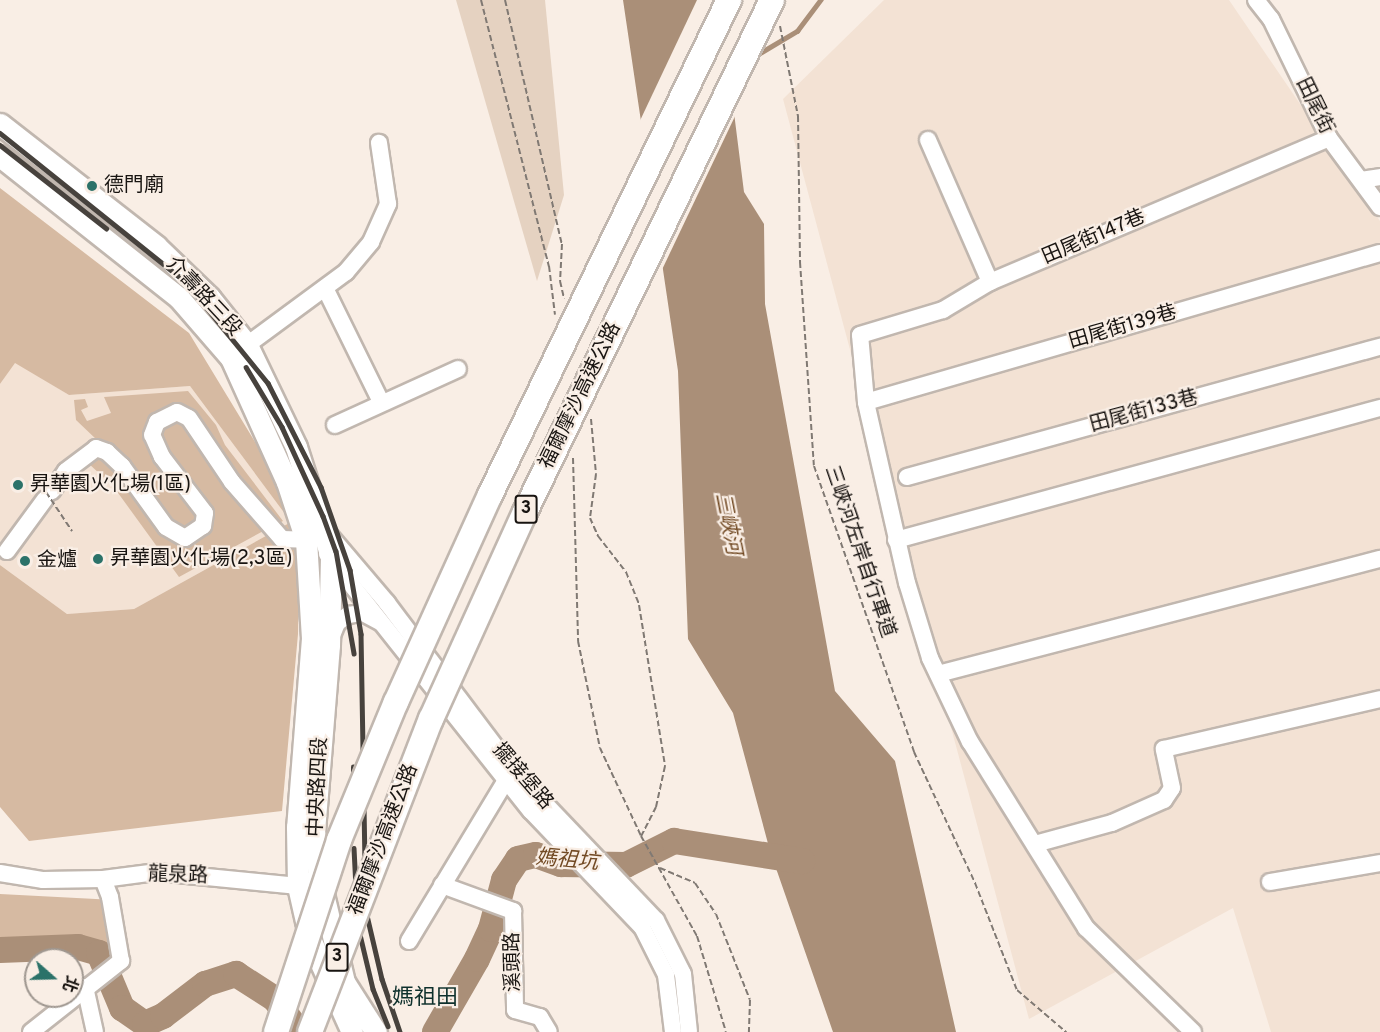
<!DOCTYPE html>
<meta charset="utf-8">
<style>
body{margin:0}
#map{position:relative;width:1380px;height:1032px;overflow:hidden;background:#f9eee5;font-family:Overpass,"Noto Sans TC",sans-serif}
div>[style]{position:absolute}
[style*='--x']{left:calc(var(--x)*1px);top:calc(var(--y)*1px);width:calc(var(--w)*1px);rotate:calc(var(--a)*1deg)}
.built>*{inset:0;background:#f3e2d4}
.green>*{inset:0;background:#e5d2c1}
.forest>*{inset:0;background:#d6baa2}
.water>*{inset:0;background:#aa8f78}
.pier>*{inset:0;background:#f9eee5}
.stream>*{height:4.5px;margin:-2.25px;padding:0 2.25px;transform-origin:2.25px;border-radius:2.25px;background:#aa8f78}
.river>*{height:26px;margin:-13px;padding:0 13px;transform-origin:13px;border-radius:13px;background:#aa8f78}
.path>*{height:2px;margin-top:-1px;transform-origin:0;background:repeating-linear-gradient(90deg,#807973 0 6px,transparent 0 9px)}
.roads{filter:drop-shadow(2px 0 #c1b7af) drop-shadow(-2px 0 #c1b7af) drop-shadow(0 2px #c1b7af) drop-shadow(0 -2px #c1b7af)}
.minor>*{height:16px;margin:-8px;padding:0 8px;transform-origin:8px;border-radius:8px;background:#fff}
.major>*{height:21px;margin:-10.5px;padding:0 10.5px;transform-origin:10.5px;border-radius:10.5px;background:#fff}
.rail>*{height:4.5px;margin:-2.25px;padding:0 2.25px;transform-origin:2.25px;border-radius:2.25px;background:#47423d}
.path-bridge>*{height:2px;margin-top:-1px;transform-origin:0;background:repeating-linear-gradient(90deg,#807973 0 6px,transparent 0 9px)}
.bridges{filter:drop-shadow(2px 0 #c1b7af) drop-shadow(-2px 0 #c1b7af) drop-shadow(0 2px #c1b7af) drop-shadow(0 -2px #c1b7af)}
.highway-bridge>*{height:24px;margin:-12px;padding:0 12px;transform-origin:12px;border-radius:12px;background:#fff}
.dots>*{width:16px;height:16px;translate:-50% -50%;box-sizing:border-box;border:3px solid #f9eee5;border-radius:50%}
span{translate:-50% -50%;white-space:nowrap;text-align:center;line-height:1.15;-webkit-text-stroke:4.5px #f9eee5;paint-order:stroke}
.shield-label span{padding:2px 4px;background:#f9eee5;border:2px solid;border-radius:4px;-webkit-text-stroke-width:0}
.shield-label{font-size:18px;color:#181411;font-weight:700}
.street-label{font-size:20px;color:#181411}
.poi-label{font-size:20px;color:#181411}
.left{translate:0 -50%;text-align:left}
.water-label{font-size:21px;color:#724a24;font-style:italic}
.quarter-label{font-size:22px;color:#0e302c}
.north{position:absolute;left:24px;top:948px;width:60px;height:60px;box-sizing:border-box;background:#f9eee5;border:2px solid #9f9790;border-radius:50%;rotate:110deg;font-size:16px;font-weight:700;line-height:24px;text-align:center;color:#181411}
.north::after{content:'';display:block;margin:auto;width:21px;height:27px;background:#2b7269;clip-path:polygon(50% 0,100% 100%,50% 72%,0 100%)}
</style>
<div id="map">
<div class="built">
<div style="clip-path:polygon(884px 0,1229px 0,1380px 221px,1380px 1032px,1271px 1032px,1233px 908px,1029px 1019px,783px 99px)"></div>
<div style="clip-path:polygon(15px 362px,69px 395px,190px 386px,291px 522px,134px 609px,67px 614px,0 565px,0 384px)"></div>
</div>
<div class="green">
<div style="clip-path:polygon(456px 0,545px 0,564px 195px,537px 281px)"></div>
</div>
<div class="forest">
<div style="clip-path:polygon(0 188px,189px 333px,280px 483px,300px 537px,298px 634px,282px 811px,29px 841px,0 807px,0 565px,67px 614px,134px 609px,291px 522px,190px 386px,69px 395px,15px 363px,0 384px)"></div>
<div style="clip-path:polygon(188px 391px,216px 425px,225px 445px,283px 521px,277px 524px,236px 478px,194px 414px,150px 418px,143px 436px,157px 464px,197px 513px,197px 523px,187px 529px,172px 521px,129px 460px,112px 445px,97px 440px,76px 420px,74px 400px,85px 399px,88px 407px,81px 410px,87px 421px,111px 413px,104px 397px)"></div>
<div style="clip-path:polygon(176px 422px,185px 425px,267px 529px,179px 577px,113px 486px,88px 463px,96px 457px,104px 459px,118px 471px,162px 531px,208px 530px,161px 439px,163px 429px)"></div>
<div style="clip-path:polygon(0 894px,115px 900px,111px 946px,35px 940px,0 946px)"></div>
</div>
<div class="water">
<div style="clip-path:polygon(623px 0,715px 0,730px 81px,744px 192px,764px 224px,765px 304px,835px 691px,895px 761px,956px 1032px,833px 1032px,770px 851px,733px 713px,688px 639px,678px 371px)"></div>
</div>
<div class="pier">
<div style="clip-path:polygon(697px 0,718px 0,737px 112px,659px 276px,637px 127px)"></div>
</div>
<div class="stream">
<div style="--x:755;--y:56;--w:49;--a:-30.8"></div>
<div style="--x:797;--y:31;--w:39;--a:-53"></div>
</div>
<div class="river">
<div style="--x:0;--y:950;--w:78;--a:-2.2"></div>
<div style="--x:78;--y:947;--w:22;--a:16"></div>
<div style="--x:99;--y:953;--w:60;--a:67.3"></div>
<div style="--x:122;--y:1008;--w:28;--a:35"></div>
<div style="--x:145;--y:1024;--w:20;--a:-24"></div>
<div style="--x:163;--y:1016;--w:53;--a:-37.3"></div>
<div style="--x:205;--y:984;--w:33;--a:-18"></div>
<div style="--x:236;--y:974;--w:46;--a:32.7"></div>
<div style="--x:275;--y:999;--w:41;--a:54"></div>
<div style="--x:435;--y:1032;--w:84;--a:-60.1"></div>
<div style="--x:477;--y:959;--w:33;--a:-65"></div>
<div style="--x:491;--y:929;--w:51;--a:-75.1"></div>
<div style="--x:504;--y:880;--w:25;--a:-56"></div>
<div style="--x:518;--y:859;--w:18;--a:-13"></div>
<div style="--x:536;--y:855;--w:27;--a:20"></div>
<div style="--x:561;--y:864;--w:65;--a:0.9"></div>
<div style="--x:626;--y:865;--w:54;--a:-26.6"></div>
<div style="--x:674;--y:841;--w:130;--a:8.9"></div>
</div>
<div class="path">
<div style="--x:481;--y:0;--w:275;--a:75.7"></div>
<div style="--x:549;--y:266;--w:49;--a:83"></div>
<div style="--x:505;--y:0;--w:251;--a:76.9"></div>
<div style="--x:562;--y:244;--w:37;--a:93"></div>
<div style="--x:560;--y:281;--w:18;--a:77"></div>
<div style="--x:780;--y:26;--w:92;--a:78.7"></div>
<div style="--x:798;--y:116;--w:146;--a:89.2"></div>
<div style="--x:800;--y:262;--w:204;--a:86.1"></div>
<div style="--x:814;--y:466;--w:303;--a:70.7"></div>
<div style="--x:914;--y:752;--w:145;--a:65"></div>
<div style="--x:975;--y:883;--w:115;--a:68.6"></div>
<div style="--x:1017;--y:990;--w:65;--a:40.6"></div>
<div style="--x:591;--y:419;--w:55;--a:84.8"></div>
<div style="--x:596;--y:474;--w:44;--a:97.8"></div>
<div style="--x:590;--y:518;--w:20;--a:66"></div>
<div style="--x:598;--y:536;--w:46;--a:52.1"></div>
<div style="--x:626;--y:572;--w:35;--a:68"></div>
<div style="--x:639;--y:605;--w:163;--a:80.8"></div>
<div style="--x:665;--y:766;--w:42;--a:102.4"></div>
<div style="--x:656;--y:807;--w:33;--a:117"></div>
<div style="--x:573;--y:458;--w:183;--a:88.4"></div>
<div style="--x:578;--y:641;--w:109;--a:78.4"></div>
<div style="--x:600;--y:748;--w:97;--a:65"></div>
<div style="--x:641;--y:836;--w:115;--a:60.8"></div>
<div style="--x:697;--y:936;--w:100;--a:73.2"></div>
<div style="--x:660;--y:868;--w:38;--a:23"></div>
<div style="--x:695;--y:883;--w:37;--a:56"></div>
<div style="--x:716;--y:914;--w:92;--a:68.4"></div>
<div style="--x:750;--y:1000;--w:32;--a:92"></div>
</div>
<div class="roads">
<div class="minor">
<div style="--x:1256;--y:0;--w:24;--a:52"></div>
<div style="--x:1271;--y:19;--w:132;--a:64"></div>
<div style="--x:1329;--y:138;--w:86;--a:53.5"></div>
<div style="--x:928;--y:140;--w:155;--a:66.4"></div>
<div style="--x:1361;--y:180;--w:19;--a:-9"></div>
<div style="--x:325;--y:288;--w:127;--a:63.8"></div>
<div style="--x:247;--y:345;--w:123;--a:-36.4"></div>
<div style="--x:346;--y:272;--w:39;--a:-50"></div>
<div style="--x:371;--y:242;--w:42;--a:-65.9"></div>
<div style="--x:388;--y:204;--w:62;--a:-98.4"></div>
<div style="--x:866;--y:402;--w:535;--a:-16.17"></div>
<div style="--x:335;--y:425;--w:135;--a:-24.5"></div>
<div style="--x:907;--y:477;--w:491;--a:-15.4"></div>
<div style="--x:52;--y:491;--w:24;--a:-55"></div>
<div style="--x:66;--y:471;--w:38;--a:-37"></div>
<div style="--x:96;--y:448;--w:12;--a:20"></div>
<div style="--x:107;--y:452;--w:21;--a:43"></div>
<div style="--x:122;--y:466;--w:75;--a:54.2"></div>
<div style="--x:166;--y:527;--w:22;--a:30"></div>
<div style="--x:185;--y:538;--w:22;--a:-34"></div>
<div style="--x:203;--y:526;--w:13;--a:-81"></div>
<div style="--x:205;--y:513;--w:71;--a:-127.5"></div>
<div style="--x:162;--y:457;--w:24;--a:-114"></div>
<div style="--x:152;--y:435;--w:14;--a:-69"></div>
<div style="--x:157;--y:422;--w:22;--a:-27"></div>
<div style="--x:177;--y:412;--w:13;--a:27"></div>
<div style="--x:189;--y:418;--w:77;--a:56.1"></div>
<div style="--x:232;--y:482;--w:76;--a:48.7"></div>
<div style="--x:282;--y:539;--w:24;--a:2"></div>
<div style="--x:306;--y:540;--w:22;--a:-24"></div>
<div style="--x:326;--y:531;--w:94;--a:49.7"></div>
<div style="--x:387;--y:603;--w:209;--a:53"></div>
<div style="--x:513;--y:770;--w:207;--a:46.4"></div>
<div style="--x:656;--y:920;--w:60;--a:63.4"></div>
<div style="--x:683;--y:974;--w:58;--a:84.1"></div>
<div style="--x:896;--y:540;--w:502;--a:-15.26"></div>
<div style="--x:7;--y:551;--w:64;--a:-53.8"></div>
<div style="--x:327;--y:554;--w:328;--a:51.6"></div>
<div style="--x:531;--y:811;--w:161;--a:46.3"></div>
<div style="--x:642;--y:927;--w:54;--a:63.4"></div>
<div style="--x:666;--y:975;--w:57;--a:83"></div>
<div style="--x:331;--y:638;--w:16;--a:-68"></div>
<div style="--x:337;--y:623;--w:14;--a:-36"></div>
<div style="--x:348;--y:615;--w:15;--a:-8"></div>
<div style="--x:363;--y:613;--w:19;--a:28"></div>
<div style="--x:938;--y:674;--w:457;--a:-14.6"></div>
<div style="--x:1035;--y:844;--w:80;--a:-15.3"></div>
<div style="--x:1112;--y:823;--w:57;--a:-23.9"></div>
<div style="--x:1164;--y:800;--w:14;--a:-56"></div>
<div style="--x:1172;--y:788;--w:40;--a:-102"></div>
<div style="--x:1164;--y:749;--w:222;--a:-13"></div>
<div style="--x:0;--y:873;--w:44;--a:9.2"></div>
<div style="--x:43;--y:880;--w:60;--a:-1"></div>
<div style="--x:103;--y:879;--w:53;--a:-7.5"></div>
<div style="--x:156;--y:872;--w:143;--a:5.6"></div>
<div style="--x:298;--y:886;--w:12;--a:-24"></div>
<div style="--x:1270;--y:882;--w:112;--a:-9.8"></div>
<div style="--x:442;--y:885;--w:76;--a:20.1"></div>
<div style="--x:513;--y:911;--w:99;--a:88.8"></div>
<div style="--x:515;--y:1010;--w:26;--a:16"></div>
<div style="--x:540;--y:1017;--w:17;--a:59"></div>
<div style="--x:409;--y:941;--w:197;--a:-58.9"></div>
<div style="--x:85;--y:987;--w:46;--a:77.5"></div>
<div style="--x:31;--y:1032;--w:115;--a:-38.3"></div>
<div style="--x:121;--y:961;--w:65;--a:-99.8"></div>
<div style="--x:110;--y:897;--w:19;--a:-111"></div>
<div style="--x:1193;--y:1032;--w:149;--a:-135.8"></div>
<div style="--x:1086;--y:928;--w:219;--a:-121.9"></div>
<div style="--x:970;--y:742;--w:93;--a:-115.5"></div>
<div style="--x:930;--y:658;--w:78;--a:-107"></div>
<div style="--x:907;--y:583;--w:186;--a:-102.8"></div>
<div style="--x:866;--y:402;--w:67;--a:-95.1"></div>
<div style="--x:860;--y:335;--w:87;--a:-16.8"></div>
<div style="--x:943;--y:310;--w:55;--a:-30.8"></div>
<div style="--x:990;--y:282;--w:368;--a:-23"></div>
</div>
<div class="major">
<div style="--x:0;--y:124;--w:198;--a:38"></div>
<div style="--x:156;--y:246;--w:74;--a:43.9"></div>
<div style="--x:209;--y:297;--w:61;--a:51.6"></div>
<div style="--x:247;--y:345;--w:113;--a:64.3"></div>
<div style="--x:296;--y:447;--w:115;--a:72.3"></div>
<div style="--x:331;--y:557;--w:88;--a:91.3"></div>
<div style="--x:329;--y:645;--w:186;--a:94.6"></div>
<div style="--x:314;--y:830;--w:47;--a:83.9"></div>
<div style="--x:319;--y:877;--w:108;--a:76.6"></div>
<div style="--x:344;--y:982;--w:59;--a:57.4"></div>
<div style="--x:0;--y:156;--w:228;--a:38.4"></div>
<div style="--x:179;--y:298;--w:79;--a:49.1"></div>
<div style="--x:231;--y:358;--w:136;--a:65.7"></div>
<div style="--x:287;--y:482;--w:61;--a:71.9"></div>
<div style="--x:306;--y:540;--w:98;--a:86.5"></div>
<div style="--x:312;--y:638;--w:190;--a:94.5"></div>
<div style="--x:297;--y:827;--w:59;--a:89"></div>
<div style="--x:298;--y:886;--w:54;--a:77.2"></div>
<div style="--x:310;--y:939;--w:102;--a:65.7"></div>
</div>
</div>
<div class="rail">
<div style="--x:0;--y:133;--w:237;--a:38.7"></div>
<div style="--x:185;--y:281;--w:132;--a:50.9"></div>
<div style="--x:268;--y:383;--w:117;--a:63"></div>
<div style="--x:321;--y:487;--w:88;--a:70.7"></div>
<div style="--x:350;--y:570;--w:65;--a:80.2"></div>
<div style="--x:361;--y:634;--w:277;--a:89"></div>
<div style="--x:366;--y:911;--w:70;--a:76.8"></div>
<div style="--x:382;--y:979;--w:56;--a:71.2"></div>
<div style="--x:0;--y:145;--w:135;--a:38.1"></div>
<div style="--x:246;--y:367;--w:70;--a:59"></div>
<div style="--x:282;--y:427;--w:98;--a:65.3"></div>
<div style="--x:323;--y:516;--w:37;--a:70"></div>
<div style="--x:336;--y:551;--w:104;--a:80"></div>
<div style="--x:353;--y:815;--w:48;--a:-90"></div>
<div style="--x:354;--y:848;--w:78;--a:87.1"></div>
<div style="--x:358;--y:926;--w:65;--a:76.6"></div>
<div style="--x:373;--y:989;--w:40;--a:68"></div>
</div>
<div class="path-bridge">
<div style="--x:36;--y:477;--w:65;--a:56.3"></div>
</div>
<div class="bridges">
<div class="highway-bridge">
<div style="--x:276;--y:1032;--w:202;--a:-71.8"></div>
<div style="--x:339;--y:840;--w:149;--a:-67.6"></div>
<div style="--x:396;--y:702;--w:227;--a:-65.6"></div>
<div style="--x:490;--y:495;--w:550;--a:-64.23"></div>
<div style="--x:310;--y:1032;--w:336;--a:-68.9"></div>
<div style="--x:431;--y:719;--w:227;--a:-65.6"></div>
<div style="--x:525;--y:512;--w:568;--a:-64.25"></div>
</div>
</div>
<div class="dots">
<div style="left:92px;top:186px;background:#2b7269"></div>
<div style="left:18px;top:485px;background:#2b7269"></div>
<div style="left:98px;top:559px;background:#2b7269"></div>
<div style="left:25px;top:561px;background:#2b7269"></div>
</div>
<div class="shield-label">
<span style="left:526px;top:509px">3</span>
<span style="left:337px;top:957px">3</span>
</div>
<div class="street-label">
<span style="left:1314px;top:106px;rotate:64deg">田尾街</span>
<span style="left:1094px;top:238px;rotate:-23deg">田尾街147巷</span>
<span style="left:203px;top:297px;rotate:47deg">介壽路三段</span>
<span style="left:1123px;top:328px;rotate:-16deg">田尾街139巷</span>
<span style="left:581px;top:396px;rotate:-64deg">福爾摩沙高速公路</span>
<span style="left:1144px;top:412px;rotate:-15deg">田尾街133巷</span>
<span style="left:859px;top:552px;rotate:71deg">三峽河左岸自行車道</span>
<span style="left:522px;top:777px;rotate:49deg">擺接堡路</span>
<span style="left:319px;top:787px;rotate:-87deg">中央路四段</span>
<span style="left:384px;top:840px;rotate:-69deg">福爾摩沙高速公路</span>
<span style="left:178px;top:876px;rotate:2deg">龍泉路</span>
<span style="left:514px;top:962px;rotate:-91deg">溪頭路</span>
</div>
<div class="poi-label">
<span class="left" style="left:104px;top:186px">德門廟</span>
<span class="left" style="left:30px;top:485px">昇華園火化場(1區)</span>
<span class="left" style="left:110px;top:559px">昇華園火化場(2,3區)</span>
<span class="left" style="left:37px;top:561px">金爐</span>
</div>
<div class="water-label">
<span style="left:727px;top:524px;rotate:79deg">三峽河</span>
<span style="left:567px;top:861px;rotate:5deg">媽祖坑</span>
</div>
<div class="quarter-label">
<span style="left:425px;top:999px">媽祖田</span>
</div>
<div class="north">北</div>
</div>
